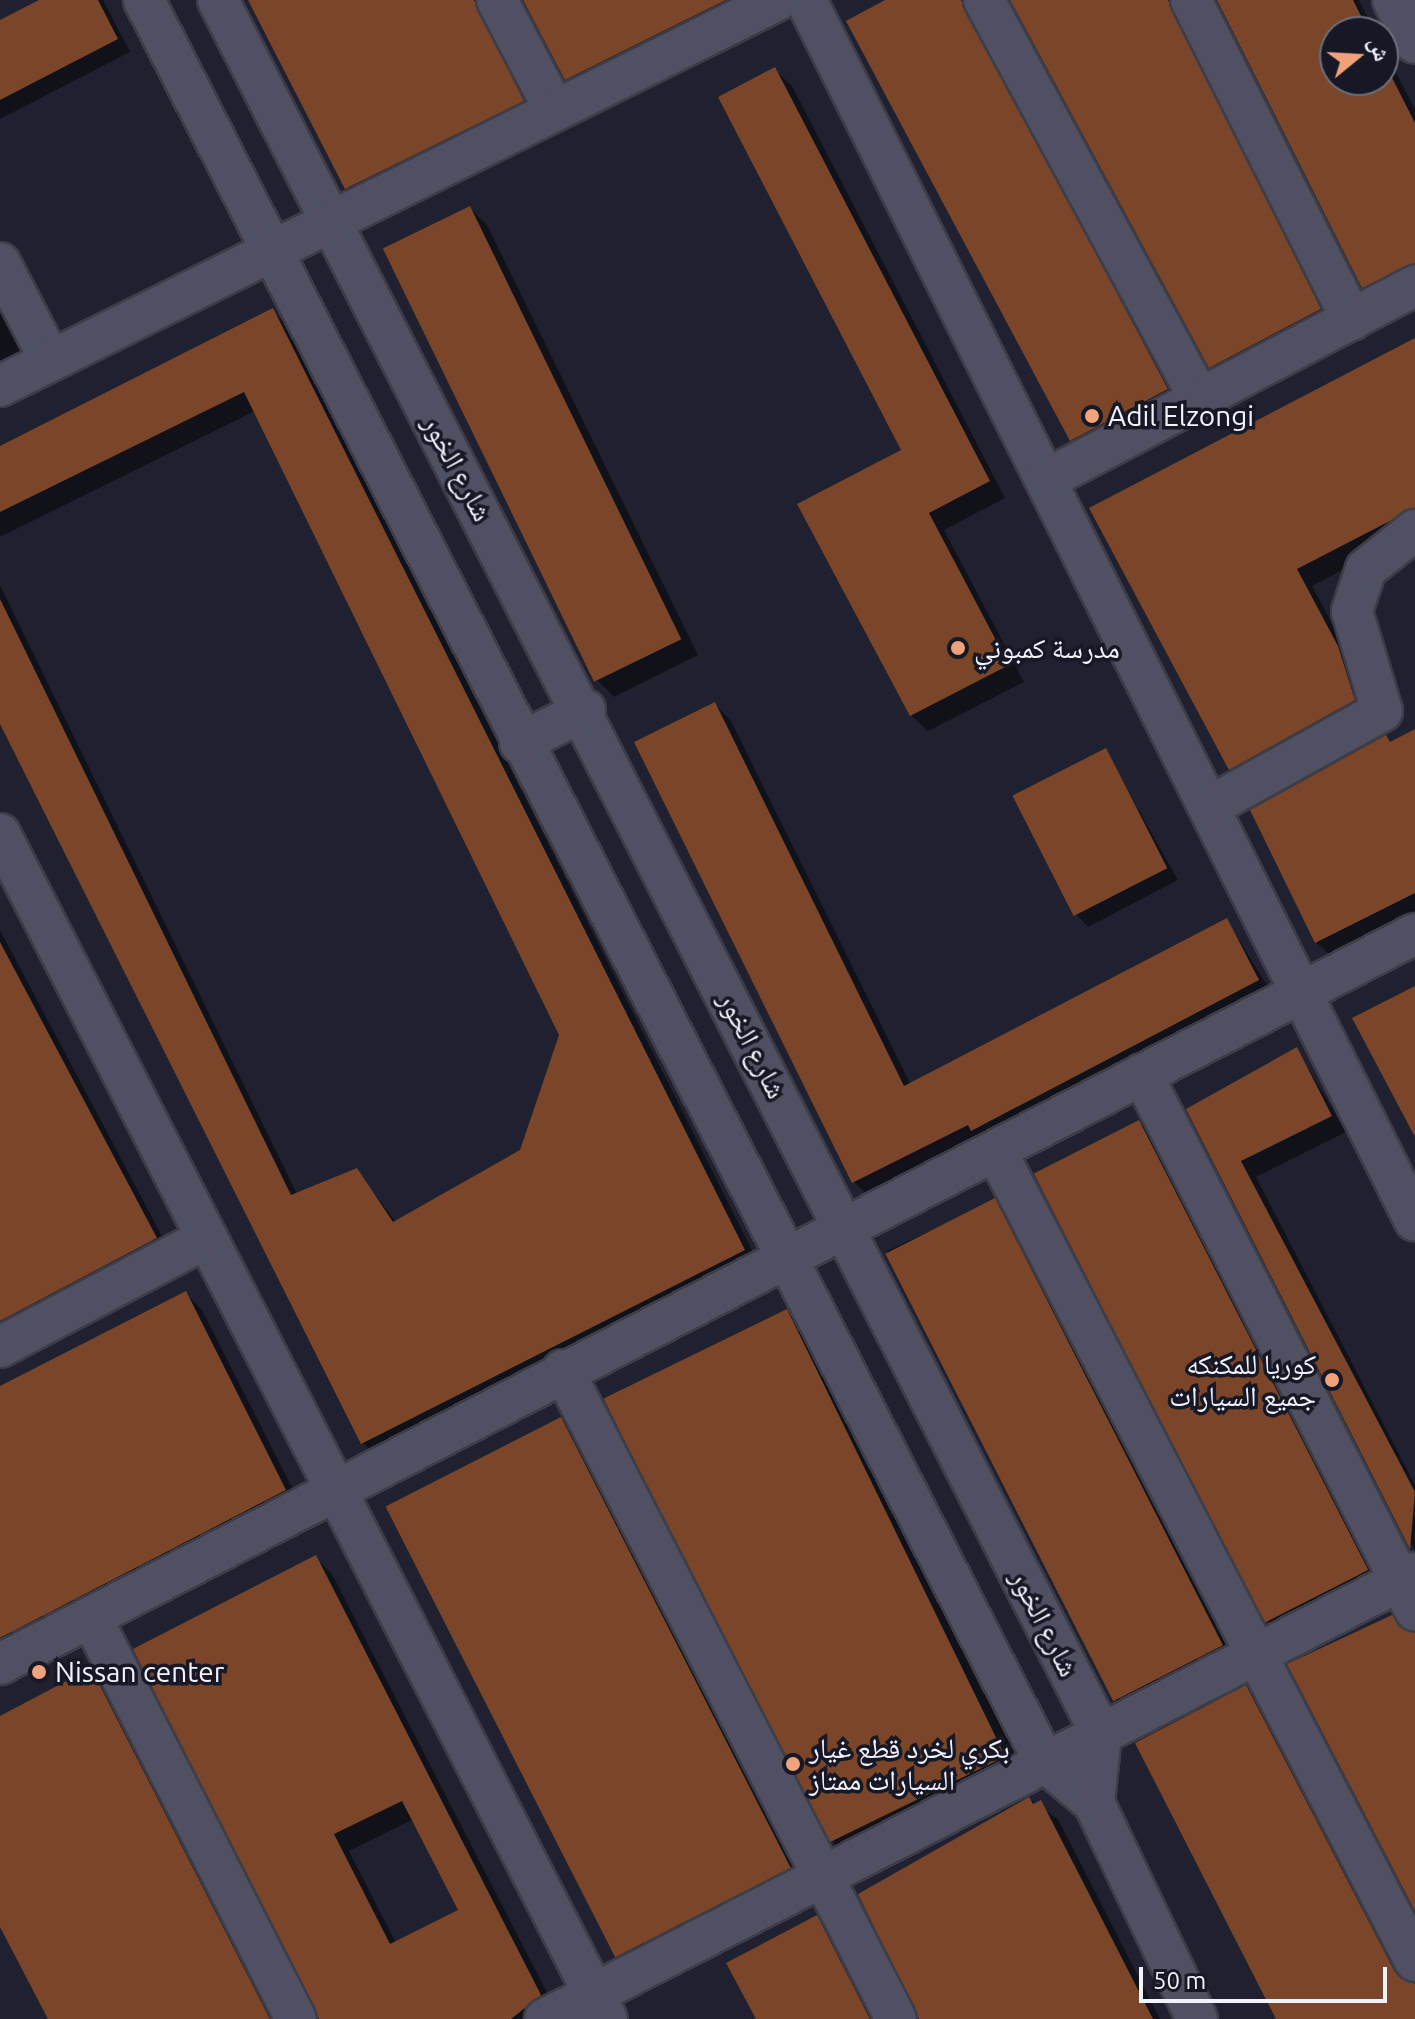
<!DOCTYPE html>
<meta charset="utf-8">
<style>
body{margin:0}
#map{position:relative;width:1415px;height:2019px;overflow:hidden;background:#202130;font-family:Ubuntu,"Noto Naskh Arabic",sans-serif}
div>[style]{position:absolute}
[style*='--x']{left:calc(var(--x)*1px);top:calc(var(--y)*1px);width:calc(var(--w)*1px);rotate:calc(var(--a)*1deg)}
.shadow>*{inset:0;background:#0007}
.building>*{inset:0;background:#7a4528;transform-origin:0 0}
.roads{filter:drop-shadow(2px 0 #3d3d4a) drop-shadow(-2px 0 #3d3d4a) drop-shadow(0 2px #3d3d4a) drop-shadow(0 -2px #3d3d4a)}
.minor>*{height:40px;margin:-20px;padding:0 20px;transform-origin:20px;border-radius:20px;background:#4f5163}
.dots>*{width:22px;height:22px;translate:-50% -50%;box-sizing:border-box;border:4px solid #171826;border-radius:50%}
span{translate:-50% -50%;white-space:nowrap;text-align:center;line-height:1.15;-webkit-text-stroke:7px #171826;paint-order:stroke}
.poi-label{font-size:28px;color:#f0f2fc}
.left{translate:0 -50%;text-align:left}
.right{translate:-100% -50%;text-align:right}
.street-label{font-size:28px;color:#f0f2fc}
.north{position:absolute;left:1319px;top:16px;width:80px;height:80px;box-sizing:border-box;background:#171826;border:2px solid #6e6f7c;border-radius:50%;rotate:72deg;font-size:22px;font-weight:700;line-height:32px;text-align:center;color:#f0f2fc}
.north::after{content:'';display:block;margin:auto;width:28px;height:36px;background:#f0a27a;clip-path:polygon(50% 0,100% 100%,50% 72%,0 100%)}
.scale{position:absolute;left:1139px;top:1967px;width:248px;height:36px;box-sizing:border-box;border:4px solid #f0f2fc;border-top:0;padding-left:10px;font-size:24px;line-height:28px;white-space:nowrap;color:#f0f2fc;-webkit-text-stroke:6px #171826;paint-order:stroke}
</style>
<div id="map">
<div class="shadow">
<div style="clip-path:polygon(43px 0,103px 0,130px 52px,0 119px,0 22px)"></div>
<div style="clip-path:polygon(251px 0,499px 0,539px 118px,363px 205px,347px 188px)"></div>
<div style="clip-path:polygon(521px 0,759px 0,583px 96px)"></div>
<div style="clip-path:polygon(889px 0,986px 0,1183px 406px,1088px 456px,1072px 440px)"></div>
<div style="clip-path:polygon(1012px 0,1193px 0,1336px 326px,1227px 383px,1211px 367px)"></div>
<div style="clip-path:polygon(1219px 0,1359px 0,1375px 32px,1335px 32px,1335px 80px,1383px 80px,1383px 47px,1415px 110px,1415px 285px,1380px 303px,1363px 287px)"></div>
<div style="clip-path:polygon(775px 70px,792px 86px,1005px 498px,944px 530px,1024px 682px,928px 731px,911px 715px,904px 451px)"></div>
<div style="clip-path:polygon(470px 208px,487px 225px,698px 655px,614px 697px,597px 680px)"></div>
<div style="clip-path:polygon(0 303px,33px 368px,0 387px)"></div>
<div style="clip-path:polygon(272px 311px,289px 327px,760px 1266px,379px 1459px,362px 1442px,0 720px,0 585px,297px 1194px,356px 1170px,396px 1222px,522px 1151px,561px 1034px,255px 411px,0 537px,0 448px)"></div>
<div style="clip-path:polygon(1415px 341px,1415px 532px,1312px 586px,1354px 664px,1370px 717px,1247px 785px,1231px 768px,1092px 509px)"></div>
<div style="clip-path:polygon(715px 704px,731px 721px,911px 1085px,1227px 920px,1274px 997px,871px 1198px,854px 1182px)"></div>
<div style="clip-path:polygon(1415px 732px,1415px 918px,1333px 958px,1316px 942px,1386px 738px,1391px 743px)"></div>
<div style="clip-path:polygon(1105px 750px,1178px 880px,1088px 927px,1076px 914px)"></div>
<div style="clip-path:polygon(0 930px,172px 1255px,0 1352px)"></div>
<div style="clip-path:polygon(1297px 1049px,1346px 1132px,1256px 1177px,1415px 1485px,1415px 1551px,1188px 1110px)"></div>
<div style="clip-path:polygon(1139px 1122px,1156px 1139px,1384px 1587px,1284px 1638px,1268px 1621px)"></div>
<div style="clip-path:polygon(994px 1201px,1011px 1217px,1240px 1661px,1132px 1717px,1116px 1700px,887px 1251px)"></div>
<div style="clip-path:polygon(186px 1294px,202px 1310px,302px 1507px,0 1668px,0 1388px)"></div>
<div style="clip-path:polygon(787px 1311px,803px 1328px,1024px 1772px,851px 1861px,834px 1844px)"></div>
<div style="clip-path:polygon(561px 1419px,577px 1436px,807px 1884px,638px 1970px,622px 1954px)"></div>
<div style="clip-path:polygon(evenodd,315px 1557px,332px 1574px,557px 2012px,548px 2019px,318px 2019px,315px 1557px,414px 1819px,460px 1911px,396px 1943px,349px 1851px,414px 1819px)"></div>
<div style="clip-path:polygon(91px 1670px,107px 1687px,277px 2019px,51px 2019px,0 1922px,0 1718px)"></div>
<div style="clip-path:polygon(1246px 1688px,1262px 1703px,1405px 1981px,1415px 1985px,1415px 2019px,1278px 2019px)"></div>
<div style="clip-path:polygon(1029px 1799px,1058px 1819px,1160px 2019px,918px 2019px)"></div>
<div style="clip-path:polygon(816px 1918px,833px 1934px,877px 2019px,758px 2019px)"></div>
</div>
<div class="building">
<div style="clip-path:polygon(39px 0,98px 0,118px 39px,0 100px,0 20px)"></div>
<div style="clip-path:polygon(248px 0,474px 0,524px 101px,345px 189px)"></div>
<div style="clip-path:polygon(523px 0,726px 0,565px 80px)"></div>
<div style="clip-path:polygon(885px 0,961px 0,1168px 389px,1070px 441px,846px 21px)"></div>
<div style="clip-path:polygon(1010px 0,1168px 0,1321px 309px,1209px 368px)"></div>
<div style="clip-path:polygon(1217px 0,1353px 0,1369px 32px,1335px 32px,1335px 80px,1383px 80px,1383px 60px,1415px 123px,1415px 263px,1362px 288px)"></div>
<div style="clip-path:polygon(775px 67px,990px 481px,929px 513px,1009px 665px,910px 716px,797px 504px,901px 450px,718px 97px)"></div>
<div style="left:470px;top:206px;width:482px;height:97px;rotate:64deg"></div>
<div style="clip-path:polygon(273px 308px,745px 1250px,361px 1444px,0 724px,0 599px,291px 1195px,357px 1168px,393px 1222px,520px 1150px,559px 1035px,244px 392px,0 512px,0 446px)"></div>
<div style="clip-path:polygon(1415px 338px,1415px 508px,1297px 569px,1338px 646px,1355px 700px,1229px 770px,1089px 508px)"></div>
<div style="clip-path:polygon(715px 702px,904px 1086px,1227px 918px,1259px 980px,971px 1131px,968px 1125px,852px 1183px,634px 742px)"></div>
<div style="clip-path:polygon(1415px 729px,1415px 893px,1315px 943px,1250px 810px,1386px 735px,1390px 742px)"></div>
<div style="left:1106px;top:748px;width:135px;height:105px;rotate:63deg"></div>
<div style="clip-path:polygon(0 942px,157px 1238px,0 1321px)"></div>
<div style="clip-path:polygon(1415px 986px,1415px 1137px,1352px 1018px)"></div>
<div style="clip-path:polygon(1297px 1047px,1332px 1116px,1241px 1161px,1415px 1492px,1410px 1549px,1186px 1109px)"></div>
<div style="left:1139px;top:1120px;width:505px;height:118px;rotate:63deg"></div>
<div style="left:995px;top:1198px;width:502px;height:123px;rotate:63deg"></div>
<div style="clip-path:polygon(186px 1291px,286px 1490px,0 1638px,0 1386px)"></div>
<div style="left:787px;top:1309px;width:498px;height:204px;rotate:64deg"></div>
<div style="left:561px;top:1417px;width:506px;height:197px;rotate:63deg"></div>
<div style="clip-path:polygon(evenodd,316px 1555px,541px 1995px,511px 2019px,319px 2019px,133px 1649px,316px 1555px,402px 1801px,458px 1910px,390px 1944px,334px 1834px,402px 1801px)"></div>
<div style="clip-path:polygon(1392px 1615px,1415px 1633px,1415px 1911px,1287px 1664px)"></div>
<div style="clip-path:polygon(91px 1668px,270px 2019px,48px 2019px,0 1927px,0 1716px)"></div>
<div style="clip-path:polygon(1246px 1685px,1395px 1972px,1415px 1984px,1415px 2019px,1276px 2019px,1135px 1743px)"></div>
<div style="clip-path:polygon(1029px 1797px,1033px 1804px,1041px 1800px,1153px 2019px,919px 2019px,858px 1894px)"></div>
<div style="clip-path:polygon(817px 1915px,870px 2019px,756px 2019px,726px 1963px)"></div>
</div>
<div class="roads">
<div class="minor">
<div style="--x:144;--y:0;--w:1978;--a:62.93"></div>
<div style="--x:1044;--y:1761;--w:65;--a:40"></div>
<div style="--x:1094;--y:1803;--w:239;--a:64.5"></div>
<div style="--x:218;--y:0;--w:1946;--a:63.01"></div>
<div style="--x:1101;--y:1734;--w:69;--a:95.8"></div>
<div style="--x:497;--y:0;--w:125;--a:62.4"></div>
<div style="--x:806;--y:0;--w:1364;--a:63.49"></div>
<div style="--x:984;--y:0;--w:452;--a:61.6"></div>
<div style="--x:1191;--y:0;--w:358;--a:63.3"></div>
<div style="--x:1393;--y:0;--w:48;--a:62.9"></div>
<div style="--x:0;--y:263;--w:109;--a:62.7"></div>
<div style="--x:0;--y:386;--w:868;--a:-26.39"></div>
<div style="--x:1047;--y:479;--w:416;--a:-27.7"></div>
<div style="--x:520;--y:743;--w:73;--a:-26.9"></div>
<div style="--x:1209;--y:807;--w:198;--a:-29"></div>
<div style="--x:1382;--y:711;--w:104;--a:-106.7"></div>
<div style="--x:1352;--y:611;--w:44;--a:-71.6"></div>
<div style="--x:1366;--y:569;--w:63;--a:-38.5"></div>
<div style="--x:0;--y:834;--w:1331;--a:62.88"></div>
<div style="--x:1142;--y:1074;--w:602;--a:63.01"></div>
<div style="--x:996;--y:1151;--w:912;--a:62.65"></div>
<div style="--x:0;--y:1347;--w:234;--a:-27.8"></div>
<div style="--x:563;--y:1370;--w:729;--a:62.84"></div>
<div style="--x:91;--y:1617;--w:451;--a:63"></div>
<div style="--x:0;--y:1664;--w:1592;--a:-27.29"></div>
<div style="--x:545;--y:2019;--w:978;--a:-27.14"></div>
</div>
</div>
<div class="dots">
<div style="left:1092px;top:416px;background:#f0a27a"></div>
<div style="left:958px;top:648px;background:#f0a27a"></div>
<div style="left:1332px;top:1380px;background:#f0a27a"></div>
<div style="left:39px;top:1672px;background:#f0a27a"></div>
<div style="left:793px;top:1764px;background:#f0a27a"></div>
</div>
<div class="poi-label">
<span class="left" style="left:1108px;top:416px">Adil Elzongi</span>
<span class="left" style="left:974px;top:648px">مدرسة كمبوني</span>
<span class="right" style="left:1316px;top:1380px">كوريا للمكنكه<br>جميع السيارات</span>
<span class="left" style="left:55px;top:1672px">Nissan center</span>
<span class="left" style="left:809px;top:1764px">بكري لخرد قطع غيار<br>السيارات ممتاز</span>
</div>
<div class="street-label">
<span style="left:458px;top:468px;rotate:62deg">شارع الخور</span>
<span style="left:753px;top:1045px;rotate:63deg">شارع الخور</span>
<span style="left:1045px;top:1623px;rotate:63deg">شارع الخور</span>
</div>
<div class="north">ش</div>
<div class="scale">50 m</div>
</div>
